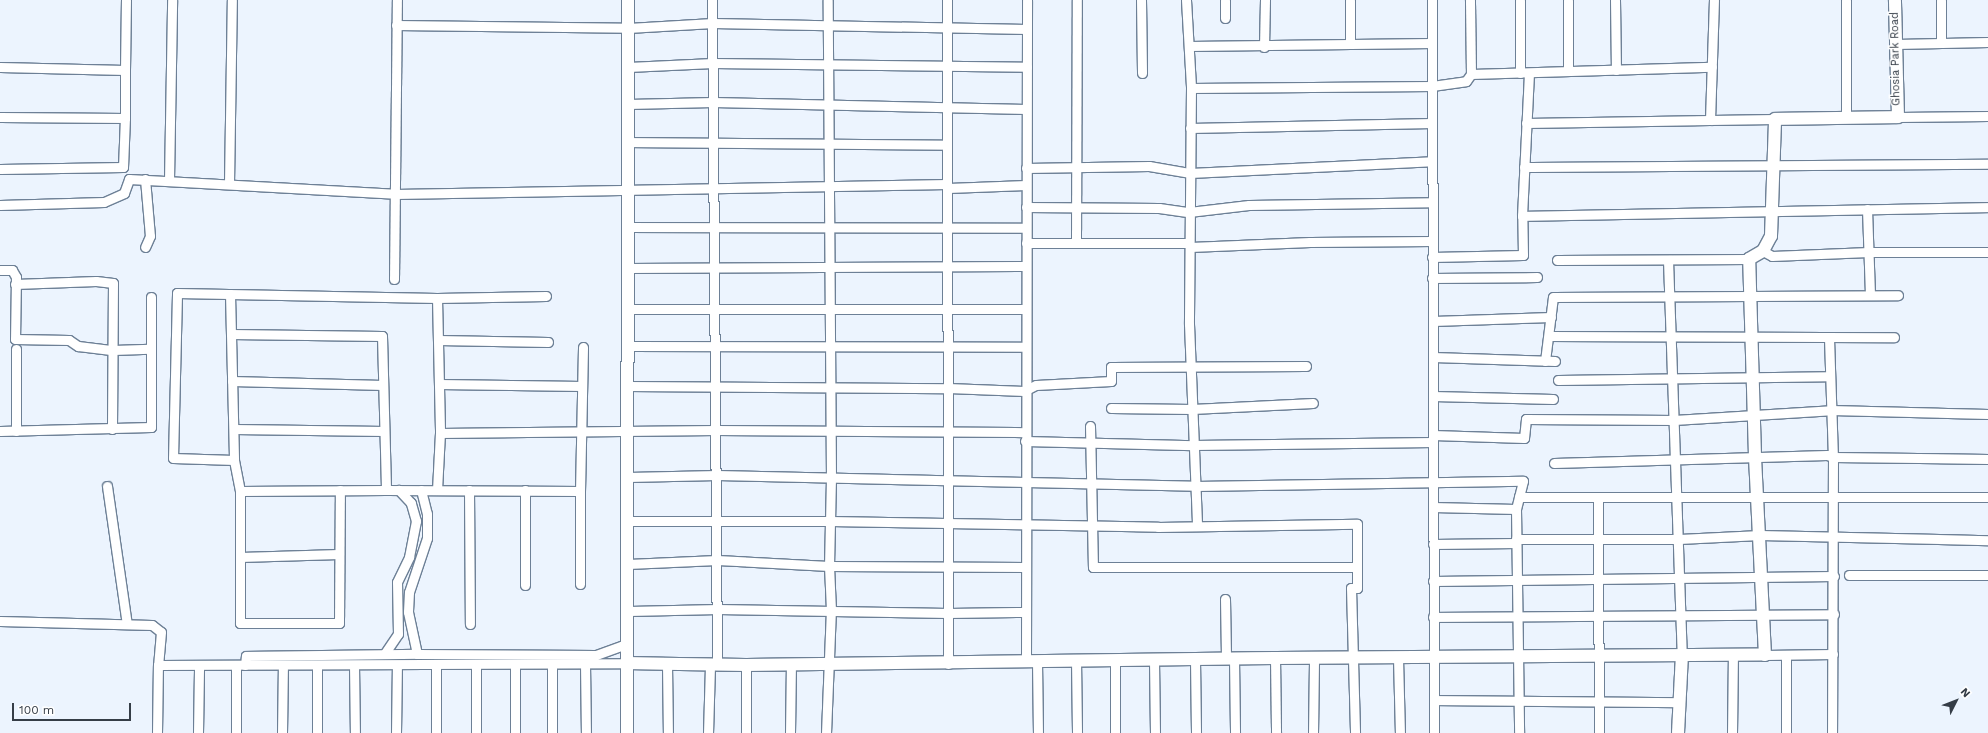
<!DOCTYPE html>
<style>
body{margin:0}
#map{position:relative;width:1988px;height:733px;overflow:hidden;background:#ecf4fe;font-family:"Work Sans",sans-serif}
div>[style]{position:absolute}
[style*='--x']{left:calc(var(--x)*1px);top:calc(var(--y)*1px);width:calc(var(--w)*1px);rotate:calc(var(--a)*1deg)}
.roads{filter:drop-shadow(1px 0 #6d8096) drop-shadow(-1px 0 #6d8096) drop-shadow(0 1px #6d8096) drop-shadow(0 -1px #6d8096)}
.minor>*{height:9px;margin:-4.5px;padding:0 4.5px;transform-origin:4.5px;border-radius:4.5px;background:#fff}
.tertiary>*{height:12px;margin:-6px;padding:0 6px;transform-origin:6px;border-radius:6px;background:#fff}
span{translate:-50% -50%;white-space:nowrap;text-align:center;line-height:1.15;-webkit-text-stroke:3px #fff;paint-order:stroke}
.street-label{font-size:11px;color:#353d47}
.north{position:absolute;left:1936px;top:681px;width:40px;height:40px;-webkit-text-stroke:3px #fff;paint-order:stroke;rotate:48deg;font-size:11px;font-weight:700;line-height:16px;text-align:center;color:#353d47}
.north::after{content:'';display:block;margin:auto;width:14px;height:18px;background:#353d47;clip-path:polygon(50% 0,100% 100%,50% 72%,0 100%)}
.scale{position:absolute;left:12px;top:703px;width:119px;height:18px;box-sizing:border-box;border:2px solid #353d47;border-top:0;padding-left:5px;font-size:12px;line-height:14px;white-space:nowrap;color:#353d47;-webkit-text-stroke:3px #fff;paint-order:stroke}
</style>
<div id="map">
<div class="roads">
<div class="minor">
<div style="--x:712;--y:0;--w:665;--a:89.57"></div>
<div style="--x:947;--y:0;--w:664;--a:89.91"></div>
<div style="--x:1141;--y:0;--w:73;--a:89.2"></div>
<div style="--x:1186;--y:0;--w:88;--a:86.7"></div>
<div style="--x:1191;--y:88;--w:236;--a:90.5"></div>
<div style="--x:1189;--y:324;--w:202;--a:87.7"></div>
<div style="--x:1350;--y:0;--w:44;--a:90"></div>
<div style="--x:1432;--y:0;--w:733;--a:89.84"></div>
<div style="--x:1520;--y:0;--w:73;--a:90"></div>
<div style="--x:1568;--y:0;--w:71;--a:90"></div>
<div style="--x:1615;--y:0;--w:70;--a:89.2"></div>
<div style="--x:1941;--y:0;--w:43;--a:90"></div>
<div style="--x:1225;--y:18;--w:18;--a:-90"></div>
<div style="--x:396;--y:25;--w:232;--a:0.7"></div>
<div style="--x:628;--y:28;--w:85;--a:-3.4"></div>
<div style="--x:713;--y:23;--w:314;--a:1.1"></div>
<div style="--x:1896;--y:44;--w:92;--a:-1.2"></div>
<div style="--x:1189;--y:46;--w:243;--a:-0.7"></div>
<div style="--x:1264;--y:47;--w:47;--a:-88.8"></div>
<div style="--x:0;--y:67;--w:125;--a:1.4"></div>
<div style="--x:125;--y:70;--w:70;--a:-89.2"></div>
<div style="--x:628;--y:67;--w:85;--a:-2.7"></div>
<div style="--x:713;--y:63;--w:314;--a:0.7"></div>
<div style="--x:1471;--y:74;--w:241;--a:-1.7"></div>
<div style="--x:1191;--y:88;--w:241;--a:-0.5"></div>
<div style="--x:1432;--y:86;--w:34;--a:-8"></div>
<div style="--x:1466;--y:81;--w:9;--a:-54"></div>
<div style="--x:1471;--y:74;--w:74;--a:-90.8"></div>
<div style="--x:628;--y:104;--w:85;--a:-1.3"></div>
<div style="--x:713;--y:102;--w:313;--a:1.3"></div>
<div style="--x:0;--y:117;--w:125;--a:0.5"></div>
<div style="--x:125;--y:118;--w:48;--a:-90"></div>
<div style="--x:1898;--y:117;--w:90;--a:-0.6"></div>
<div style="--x:1846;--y:118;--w:118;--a:-90"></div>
<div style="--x:1710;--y:120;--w:120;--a:-88.1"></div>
<div style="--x:1526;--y:123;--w:249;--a:-0.9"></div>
<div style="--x:1190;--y:128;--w:242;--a:-1.2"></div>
<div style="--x:628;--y:142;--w:319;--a:0.5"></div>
<div style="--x:1524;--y:167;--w:464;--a:-0.4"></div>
<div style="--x:1026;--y:168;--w:123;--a:-0.9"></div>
<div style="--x:1149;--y:166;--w:42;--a:9.7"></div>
<div style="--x:1190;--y:173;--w:242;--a:-2.8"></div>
<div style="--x:0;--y:169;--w:123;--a:-0.9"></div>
<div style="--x:123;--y:167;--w:49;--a:-87.7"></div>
<div style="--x:145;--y:179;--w:57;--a:85"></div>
<div style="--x:150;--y:236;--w:12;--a:114"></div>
<div style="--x:169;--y:180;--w:180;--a:-89"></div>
<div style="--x:229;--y:183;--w:183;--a:-89.1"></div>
<div style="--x:948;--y:188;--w:78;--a:-2.2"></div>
<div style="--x:0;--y:205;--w:104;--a:-1.7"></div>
<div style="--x:104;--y:202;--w:22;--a:-24"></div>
<div style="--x:124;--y:193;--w:15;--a:-70"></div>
<div style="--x:129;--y:179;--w:266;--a:3.2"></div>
<div style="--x:395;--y:194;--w:552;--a:-1.04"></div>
<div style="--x:1026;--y:207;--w:133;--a:0.4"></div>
<div style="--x:1159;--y:208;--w:30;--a:8"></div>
<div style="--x:1189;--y:212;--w:60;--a:-6.7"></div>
<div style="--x:1249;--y:205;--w:183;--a:-0.9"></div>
<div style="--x:1867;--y:209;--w:86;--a:88"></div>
<div style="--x:1522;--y:216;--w:466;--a:-1.1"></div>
<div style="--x:628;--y:227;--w:398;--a:0.1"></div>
<div style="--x:1076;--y:242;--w:242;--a:-89.8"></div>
<div style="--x:1026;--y:243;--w:163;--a:0"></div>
<div style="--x:1190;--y:247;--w:120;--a:-2.4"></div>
<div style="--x:1310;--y:242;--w:122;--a:-0.5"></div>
<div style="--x:1763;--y:251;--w:10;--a:29"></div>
<div style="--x:1772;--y:256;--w:97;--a:-2.4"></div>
<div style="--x:1869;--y:252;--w:119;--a:0"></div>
<div style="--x:1432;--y:257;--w:91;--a:-1.3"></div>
<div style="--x:1523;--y:255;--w:39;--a:-91"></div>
<div style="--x:1522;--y:216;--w:143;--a:-87.2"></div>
<div style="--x:1557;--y:260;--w:192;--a:-0.3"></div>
<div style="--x:1668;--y:260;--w:395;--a:88"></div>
<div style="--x:628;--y:268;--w:398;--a:-0.3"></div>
<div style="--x:0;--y:270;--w:12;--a:0"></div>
<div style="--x:12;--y:270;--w:8;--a:60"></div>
<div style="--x:16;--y:277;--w:62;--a:90.9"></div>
<div style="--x:15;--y:339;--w:54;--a:1.1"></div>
<div style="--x:69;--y:340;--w:11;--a:34"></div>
<div style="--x:78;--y:346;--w:35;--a:7"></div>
<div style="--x:113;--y:350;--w:37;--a:-2"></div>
<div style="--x:1432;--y:278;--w:105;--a:-0.5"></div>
<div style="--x:394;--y:279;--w:279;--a:-89.4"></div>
<div style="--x:15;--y:284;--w:81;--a:-2.1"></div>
<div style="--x:96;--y:281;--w:17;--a:7"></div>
<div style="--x:113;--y:283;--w:146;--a:90.4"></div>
<div style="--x:230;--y:294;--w:166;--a:88.6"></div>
<div style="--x:234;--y:460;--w:61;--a:-178.1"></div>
<div style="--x:173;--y:458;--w:165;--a:-88.6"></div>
<div style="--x:177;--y:293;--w:260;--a:1.1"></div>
<div style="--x:437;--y:298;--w:135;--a:88.7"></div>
<div style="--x:440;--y:433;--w:276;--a:-0.6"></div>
<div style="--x:716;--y:430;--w:309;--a:0.4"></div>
<div style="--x:437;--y:298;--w:109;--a:-1.1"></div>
<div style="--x:628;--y:309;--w:398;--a:0"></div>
<div style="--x:1433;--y:321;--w:118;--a:-1.9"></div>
<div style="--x:231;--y:334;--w:151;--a:0.8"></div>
<div style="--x:382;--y:336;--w:154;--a:88.5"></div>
<div style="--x:386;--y:490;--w:146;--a:179.6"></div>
<div style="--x:240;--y:491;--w:32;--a:-101"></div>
<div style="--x:1549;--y:336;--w:345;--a:0.2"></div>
<div style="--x:1829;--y:338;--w:119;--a:88.1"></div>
<div style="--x:1833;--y:457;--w:276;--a:90.2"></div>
<div style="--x:438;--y:340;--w:110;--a:1"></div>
<div style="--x:628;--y:346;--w:397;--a:0.1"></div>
<div style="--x:1433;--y:357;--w:122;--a:1.9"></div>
<div style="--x:1545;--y:361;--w:64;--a:-82.9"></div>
<div style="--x:1553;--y:297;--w:345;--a:-0.3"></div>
<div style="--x:1558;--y:380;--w:270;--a:-0.8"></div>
<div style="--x:232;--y:381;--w:151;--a:1.5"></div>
<div style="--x:439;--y:384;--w:143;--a:0.8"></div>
<div style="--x:628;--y:386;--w:320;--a:0.4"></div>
<div style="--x:948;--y:388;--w:76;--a:2.3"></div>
<div style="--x:1024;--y:391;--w:13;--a:-27"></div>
<div style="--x:1036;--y:385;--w:75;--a:-3.1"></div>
<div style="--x:1111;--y:381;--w:14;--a:-90"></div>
<div style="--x:1111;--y:367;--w:195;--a:-0.3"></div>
<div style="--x:1433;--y:396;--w:120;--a:1.4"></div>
<div style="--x:1111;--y:408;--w:81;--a:0.7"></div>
<div style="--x:1192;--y:409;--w:121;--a:-2.8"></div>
<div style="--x:1090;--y:426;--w:141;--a:88.8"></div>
<div style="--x:1093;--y:567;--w:264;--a:0"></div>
<div style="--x:234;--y:429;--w:150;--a:0.8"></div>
<div style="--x:0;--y:431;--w:151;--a:-1.5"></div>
<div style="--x:151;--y:427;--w:130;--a:-90"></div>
<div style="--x:16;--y:431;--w:82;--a:-90"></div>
<div style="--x:1433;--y:435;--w:91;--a:1.9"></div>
<div style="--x:1524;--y:438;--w:19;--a:-84"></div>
<div style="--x:1526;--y:419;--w:148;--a:0.4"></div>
<div style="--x:1674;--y:420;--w:157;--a:-3.6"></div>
<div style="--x:1831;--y:410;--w:157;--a:1.5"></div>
<div style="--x:1025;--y:441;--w:169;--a:1.4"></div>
<div style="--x:1194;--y:445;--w:239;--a:-0.7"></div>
<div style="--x:1554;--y:463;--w:273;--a:-1.7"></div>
<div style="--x:1827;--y:455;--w:6;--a:18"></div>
<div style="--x:1833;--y:457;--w:155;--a:0.7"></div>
<div style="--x:628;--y:477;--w:89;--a:-1.3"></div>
<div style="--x:717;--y:475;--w:478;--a:1.3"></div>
<div style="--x:1195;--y:486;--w:328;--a:-0.9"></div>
<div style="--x:1523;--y:481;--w:29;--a:104"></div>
<div style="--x:1516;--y:509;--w:224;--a:89.2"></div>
<div style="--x:107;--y:486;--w:139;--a:81.8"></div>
<div style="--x:386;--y:490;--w:194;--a:0.3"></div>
<div style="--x:580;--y:491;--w:93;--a:90"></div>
<div style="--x:421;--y:490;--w:25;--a:76"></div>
<div style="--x:427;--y:514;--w:24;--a:90"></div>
<div style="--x:427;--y:538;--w:57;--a:108.4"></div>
<div style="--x:409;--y:592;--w:20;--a:93"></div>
<div style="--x:408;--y:612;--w:43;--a:77.9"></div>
<div style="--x:417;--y:654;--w:179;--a:0.3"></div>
<div style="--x:596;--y:655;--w:33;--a:-20"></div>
<div style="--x:437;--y:490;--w:57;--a:-87"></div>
<div style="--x:469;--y:490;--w:134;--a:89.6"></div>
<div style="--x:240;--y:491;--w:132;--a:90"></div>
<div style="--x:240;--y:623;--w:99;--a:0"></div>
<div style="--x:339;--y:623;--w:133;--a:-89.6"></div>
<div style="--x:580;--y:491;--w:144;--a:-88.8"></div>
<div style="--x:1519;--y:497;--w:469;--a:0"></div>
<div style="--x:1598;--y:497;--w:236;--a:89.8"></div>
<div style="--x:1433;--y:507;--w:83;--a:1.4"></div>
<div style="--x:628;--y:521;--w:202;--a:0"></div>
<div style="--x:830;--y:521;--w:328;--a:1"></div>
<div style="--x:1158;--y:527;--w:199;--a:-0.9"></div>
<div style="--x:1357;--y:524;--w:64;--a:90"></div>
<div style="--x:1357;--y:588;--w:6;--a:180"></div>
<div style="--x:1351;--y:588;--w:145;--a:88.4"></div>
<div style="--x:1516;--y:539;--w:163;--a:0"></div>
<div style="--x:1679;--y:539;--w:81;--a:-2.8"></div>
<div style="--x:1760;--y:535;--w:228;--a:1.3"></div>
<div style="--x:1433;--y:544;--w:83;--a:-0.7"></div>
<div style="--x:240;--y:557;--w:99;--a:-1.7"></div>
<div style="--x:628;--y:564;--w:89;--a:-2.6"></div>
<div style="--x:717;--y:560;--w:112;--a:3.1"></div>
<div style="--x:829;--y:566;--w:197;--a:0.3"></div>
<div style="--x:1849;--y:575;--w:139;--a:0"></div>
<div style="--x:1433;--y:581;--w:401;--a:-0.7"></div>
<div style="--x:525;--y:585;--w:95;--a:-90"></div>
<div style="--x:1225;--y:599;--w:60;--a:89"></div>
<div style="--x:629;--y:611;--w:89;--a:-1.3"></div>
<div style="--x:718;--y:609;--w:230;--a:1"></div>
<div style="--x:948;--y:613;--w:76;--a:-0.8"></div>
<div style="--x:1433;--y:617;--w:401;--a:-0.4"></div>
<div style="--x:0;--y:621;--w:152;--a:1.5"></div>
<div style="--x:152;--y:625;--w:11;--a:38"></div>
<div style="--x:161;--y:632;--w:33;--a:95"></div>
<div style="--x:385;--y:653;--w:23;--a:-56"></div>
<div style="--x:398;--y:634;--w:52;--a:-91.1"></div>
<div style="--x:397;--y:582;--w:28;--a:-64"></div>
<div style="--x:409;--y:557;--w:37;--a:-79"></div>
<div style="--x:416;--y:521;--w:19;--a:-106"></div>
<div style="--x:411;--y:503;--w:18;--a:-133"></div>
<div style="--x:1765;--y:655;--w:68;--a:-0.8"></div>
<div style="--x:1275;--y:658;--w:75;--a:89.2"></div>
<div style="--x:1398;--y:658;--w:75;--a:88.5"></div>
<div style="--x:1234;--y:659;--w:74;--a:89.2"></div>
<div style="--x:1076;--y:660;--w:73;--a:89.2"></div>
<div style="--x:1195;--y:660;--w:73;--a:89.2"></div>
<div style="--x:1154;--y:661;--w:72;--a:89.2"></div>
<div style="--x:1026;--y:662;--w:662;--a:-89.91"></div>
<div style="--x:1037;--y:662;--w:71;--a:89.2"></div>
<div style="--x:436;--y:664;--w:69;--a:90"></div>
<div style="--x:515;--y:664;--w:69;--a:90"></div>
<div style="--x:585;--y:664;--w:69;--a:89.2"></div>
<div style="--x:245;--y:665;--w:9;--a:-84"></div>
<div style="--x:246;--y:656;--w:171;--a:-0.7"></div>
<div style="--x:317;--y:665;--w:68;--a:90"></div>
<div style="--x:354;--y:665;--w:68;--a:89.2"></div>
<div style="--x:667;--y:665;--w:68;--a:89.2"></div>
<div style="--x:746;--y:665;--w:68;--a:90"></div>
<div style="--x:236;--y:666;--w:67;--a:90"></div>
<div style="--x:1434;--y:700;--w:245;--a:0.5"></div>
<div style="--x:157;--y:733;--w:68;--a:-89.2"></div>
<div style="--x:158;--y:665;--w:469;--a:-0.2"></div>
<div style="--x:198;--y:733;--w:67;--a:-89.1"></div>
<div style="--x:282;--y:733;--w:68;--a:-89.2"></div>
<div style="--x:396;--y:733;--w:68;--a:-89.2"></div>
<div style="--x:476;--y:733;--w:69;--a:-90"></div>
<div style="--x:552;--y:733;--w:69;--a:-90"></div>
<div style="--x:708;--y:733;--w:68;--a:-88.3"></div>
<div style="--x:790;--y:733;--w:68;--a:-89.2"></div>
<div style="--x:826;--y:733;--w:123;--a:-87.7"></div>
<div style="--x:831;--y:610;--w:44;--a:-92.6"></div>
<div style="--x:829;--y:566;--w:88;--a:-88.7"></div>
<div style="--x:831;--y:478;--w:478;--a:-90.4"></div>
<div style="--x:1115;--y:733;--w:73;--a:-90"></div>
<div style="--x:1313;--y:733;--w:75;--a:-89.2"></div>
<div style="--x:1732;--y:733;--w:78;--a:-89.3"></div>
<div style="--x:1786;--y:733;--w:78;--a:-90"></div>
</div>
<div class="tertiary">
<div style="--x:627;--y:663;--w:119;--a:1"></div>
<div style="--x:746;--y:665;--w:529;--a:-0.76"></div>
<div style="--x:1275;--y:658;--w:490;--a:-0.4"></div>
<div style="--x:1765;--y:655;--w:199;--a:-92.9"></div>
<div style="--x:1755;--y:456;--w:197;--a:-91.7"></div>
<div style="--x:1749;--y:259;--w:16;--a:-30"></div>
<div style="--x:1763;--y:251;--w:17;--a:-62"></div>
<div style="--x:1771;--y:236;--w:117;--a:-88"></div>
<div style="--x:1775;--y:119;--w:123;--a:-0.9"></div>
<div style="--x:1898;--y:117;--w:117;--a:-91.5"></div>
<div style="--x:627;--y:733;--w:733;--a:-89.92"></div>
<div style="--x:1678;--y:733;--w:78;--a:-87.1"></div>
</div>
</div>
<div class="street-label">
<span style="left:1896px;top:59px;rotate:-91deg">Ghosia Park Road</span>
</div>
<div class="north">N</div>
<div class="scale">100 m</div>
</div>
